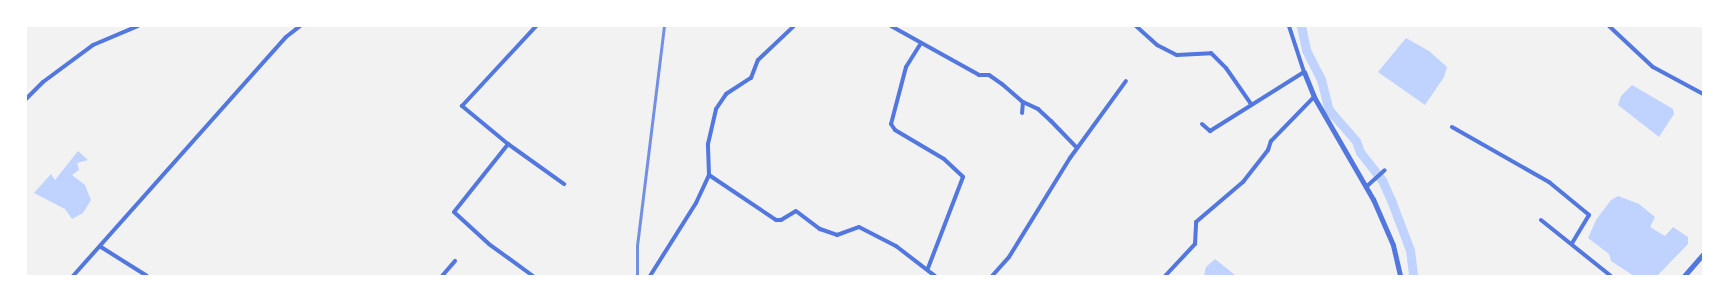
<!DOCTYPE html>
<style>
body{margin:0}
#map{position:relative;width:1729px;height:302px;overflow:hidden;background:#f2f2f2;font-family:"Archivo Narrow",sans-serif}
div>[style]{position:absolute}
[style*='--x']{left:calc(var(--x)*1px);top:calc(var(--y)*1px);width:calc(var(--w)*1px);rotate:calc(var(--a)*1deg)}
.water>*{inset:0;background:#bfd3fe}
.canal>*{height:9px;margin:-4.5px;padding:0 4.5px;transform-origin:4.5px;border-radius:4.5px;background:#bfd3fe}
.minor>*{height:4px;margin:-2px;padding:0 2px;transform-origin:2px;border-radius:2px;background:#5277de}
.tertiary>*{height:5px;margin:-2.5px;padding:0 2.5px;transform-origin:2.5px;border-radius:2.5px;background:#5277de}
.rail>*{height:2.5px;margin:-1.25px;padding:0 1.25px;transform-origin:1.25px;border-radius:1.25px;background:#7290e2}
span{translate:-50% -50%;white-space:nowrap;text-align:center;line-height:1.15;-webkit-text-stroke:3px #fff;paint-order:stroke}
.frame{position:absolute;inset:0;border:27px solid #fff;pointer-events:none}
</style>
<div id="map">
<div class="water">
<div style="clip-path:polygon(1406px 38px,1429px 51px,1447px 67px,1444px 77px,1425px 105px,1378px 72px)"></div>
<div style="clip-path:polygon(1632px 85px,1673px 109px,1674px 114px,1659px 137px,1618px 105px,1621px 96px)"></div>
<div style="clip-path:polygon(78px 151px,88px 160px,77px 163px,79px 170px,72px 175px,85px 185px,91px 200px,83px 213px,72px 219px,65px 209px,34px 193px,51px 174px,55px 180px)"></div>
<div style="clip-path:polygon(1618px 196px,1639px 204px,1655px 217px,1650px 227px,1665px 236px,1673px 227px,1688px 237px,1688px 244px,1657px 276px,1634px 276px,1611px 261px,1609px 254px,1588px 238px,1596px 220px,1611px 200px)"></div>
<div style="clip-path:polygon(1215px 259px,1235px 275px,1234px 276px,1204px 276px,1206px 267px)"></div>
</div>
<div class="canal">
<div style="--x:1301;--y:26;--w:25;--a:78"></div>
<div style="--x:1306;--y:50;--w:33;--a:63"></div>
<div style="--x:1321;--y:79;--w:32;--a:76"></div>
<div style="--x:1329;--y:110;--w:41;--a:48.9"></div>
<div style="--x:1356;--y:141;--w:12;--a:70"></div>
<div style="--x:1360;--y:152;--w:36;--a:52"></div>
<div style="--x:1382;--y:180;--w:22;--a:66"></div>
<div style="--x:1391;--y:200;--w:53;--a:69.2"></div>
<div style="--x:1410;--y:250;--w:26;--a:83"></div>
</div>
<div class="minor">
<div style="--x:891;--y:26;--w:101;--a:29.1"></div>
<div style="--x:979;--y:75;--w:10;--a:0"></div>
<div style="--x:989;--y:75;--w:16;--a:35"></div>
<div style="--x:1002;--y:84;--w:28;--a:41"></div>
<div style="--x:1023;--y:102;--w:11;--a:95"></div>
<div style="--x:1136;--y:26;--w:28;--a:42"></div>
<div style="--x:1157;--y:45;--w:22;--a:27"></div>
<div style="--x:1177;--y:55;--w:34;--a:-3"></div>
<div style="--x:1211;--y:53;--w:21;--a:45"></div>
<div style="--x:1226;--y:68;--w:44;--a:55.2"></div>
<div style="--x:1609;--y:26;--w:60;--a:43"></div>
<div style="--x:1653;--y:67;--w:57;--a:28.4"></div>
<div style="--x:921;--y:43;--w:28;--a:122"></div>
<div style="--x:906;--y:67;--w:59;--a:104.7"></div>
<div style="--x:891;--y:124;--w:7;--a:56"></div>
<div style="--x:895;--y:130;--w:57;--a:30.6"></div>
<div style="--x:944;--y:159;--w:26;--a:43"></div>
<div style="--x:963;--y:177;--w:97;--a:111"></div>
<div style="--x:26;--y:99;--w:24;--a:-45"></div>
<div style="--x:43;--y:82;--w:62;--a:-36.5"></div>
<div style="--x:93;--y:45;--w:49;--a:-22.9"></div>
<div style="--x:1023;--y:102;--w:17;--a:25"></div>
<div style="--x:1038;--y:109;--w:18;--a:43"></div>
<div style="--x:1051;--y:121;--w:37;--a:46"></div>
<div style="--x:1202;--y:124;--w:11;--a:41"></div>
<div style="--x:1210;--y:131;--w:111;--a:-32.1"></div>
<div style="--x:1304;--y:72;--w:48;--a:-108.1"></div>
<div style="--x:1452;--y:127;--w:112;--a:29.6"></div>
<div style="--x:1549;--y:182;--w:52;--a:39.5"></div>
<div style="--x:1589;--y:215;--w:33;--a:121"></div>
<div style="--x:508;--y:144;--w:69;--a:35.5"></div>
<div style="--x:709;--y:175;--w:81;--a:33.9"></div>
<div style="--x:776;--y:220;--w:5;--a:0"></div>
<div style="--x:781;--y:220;--w:17;--a:-31"></div>
<div style="--x:796;--y:211;--w:30;--a:37"></div>
<div style="--x:820;--y:229;--w:18;--a:19"></div>
<div style="--x:837;--y:235;--w:23;--a:-20"></div>
<div style="--x:859;--y:227;--w:42;--a:27.2"></div>
<div style="--x:896;--y:246;--w:49;--a:37.6"></div>
<div style="--x:1366;--y:187;--w:25;--a:-42"></div>
<div style="--x:1541;--y:220;--w:90;--a:38.7"></div>
<div style="--x:101;--y:247;--w:54;--a:32.2"></div>
<div style="--x:73;--y:276;--w:320;--a:-48.3"></div>
<div style="--x:286;--y:37;--w:18;--a:-38"></div>
<div style="--x:442;--y:276;--w:20;--a:-49"></div>
<div style="--x:533;--y:276;--w:54;--a:-144"></div>
<div style="--x:489;--y:244;--w:47;--a:-137.6"></div>
<div style="--x:454;--y:212;--w:87;--a:-51.5"></div>
<div style="--x:508;--y:144;--w:60;--a:-140.4"></div>
<div style="--x:462;--y:106;--w:109;--a:-47.2"></div>
<div style="--x:650;--y:276;--w:86;--a:-57.8"></div>
<div style="--x:696;--y:203;--w:31;--a:-65"></div>
<div style="--x:709;--y:175;--w:31;--a:-92"></div>
<div style="--x:708;--y:144;--w:36;--a:-77"></div>
<div style="--x:716;--y:109;--w:18;--a:-56"></div>
<div style="--x:726;--y:94;--w:30;--a:-33"></div>
<div style="--x:751;--y:78;--w:19;--a:-69"></div>
<div style="--x:758;--y:60;--w:50;--a:-43.4"></div>
<div style="--x:992;--y:276;--w:25;--a:-48"></div>
<div style="--x:1009;--y:257;--w:116;--a:-58.4"></div>
<div style="--x:1070;--y:158;--w:95;--a:-54"></div>
<div style="--x:1165;--y:276;--w:44;--a:-46.8"></div>
<div style="--x:1195;--y:244;--w:22;--a:-87"></div>
<div style="--x:1196;--y:222;--w:62;--a:-40.4"></div>
<div style="--x:1243;--y:182;--w:41;--a:-52"></div>
<div style="--x:1268;--y:150;--w:9;--a:-72"></div>
<div style="--x:1271;--y:141;--w:62;--a:-45.7"></div>
</div>
<div class="tertiary">
<div style="--x:1304;--y:72;--w:27;--a:68"></div>
<div style="--x:1314;--y:97;--w:118;--a:60"></div>
<div style="--x:1373;--y:199;--w:50;--a:66.5"></div>
<div style="--x:1393;--y:245;--w:32;--a:77"></div>
<div style="--x:1684;--y:276;--w:29;--a:-49"></div>
</div>
<div class="rail">
<div style="--x:637;--y:276;--w:30;--a:-90"></div>
<div style="--x:637;--y:246;--w:222;--a:-83"></div>
</div>
<div class="frame"></div>
</div>
